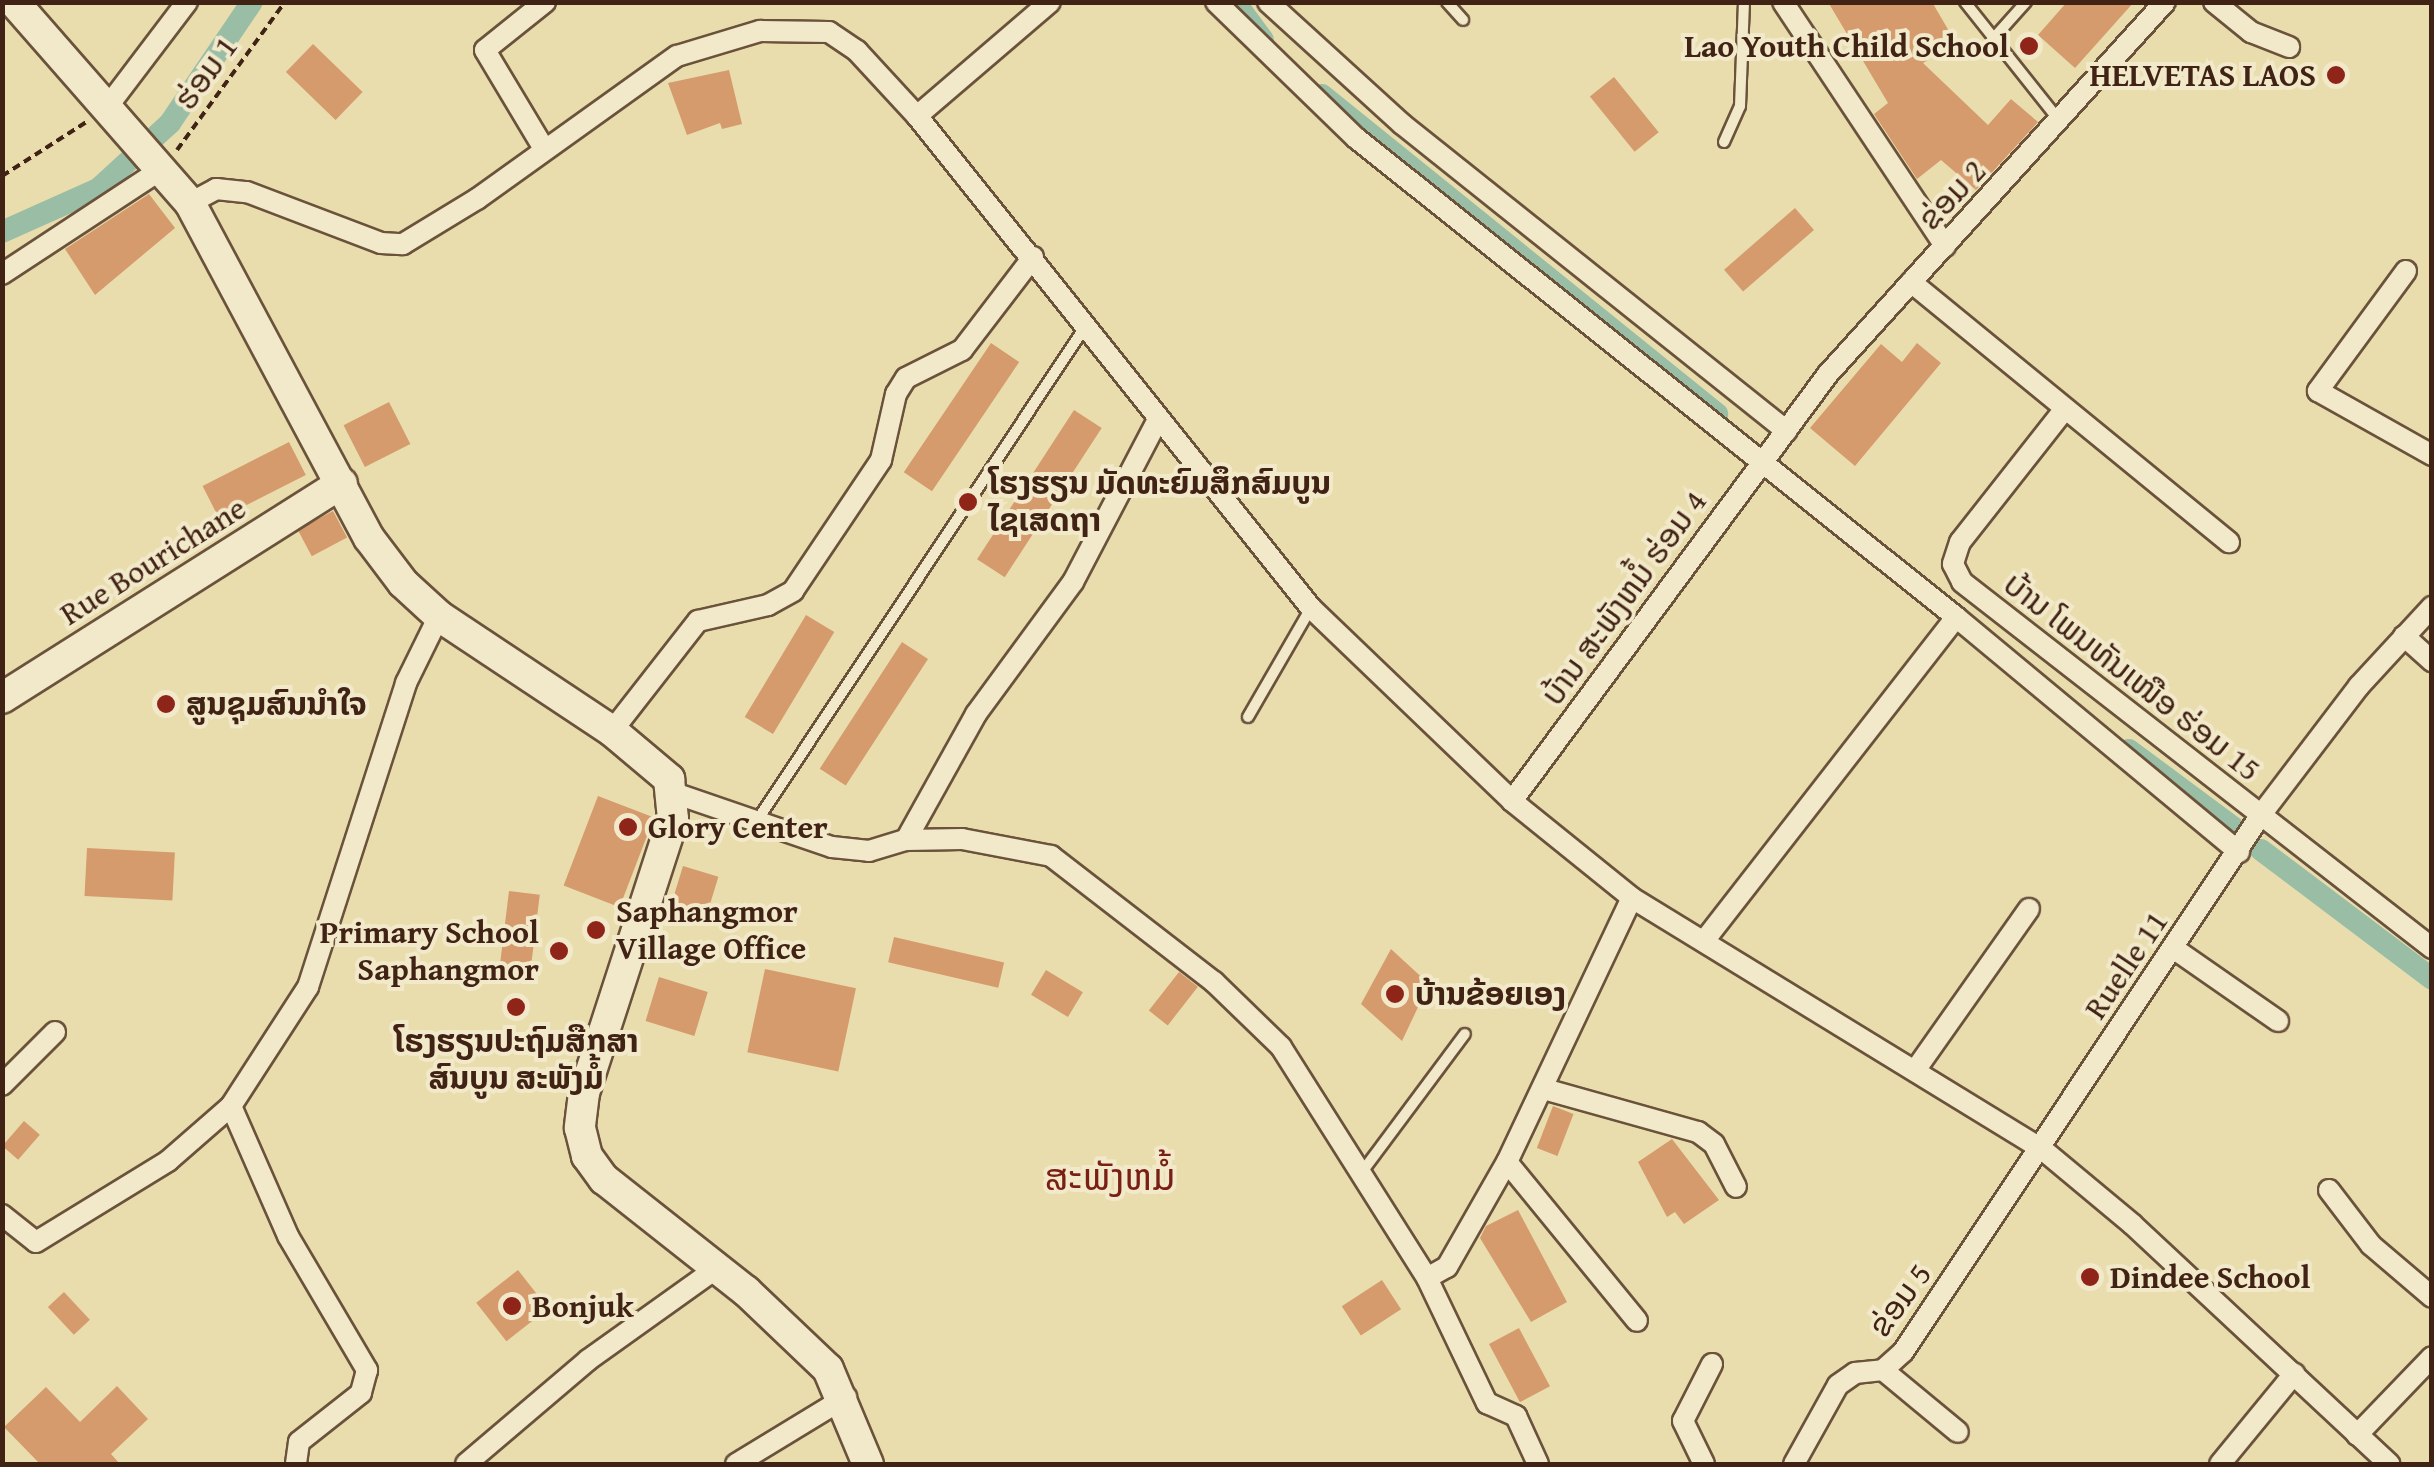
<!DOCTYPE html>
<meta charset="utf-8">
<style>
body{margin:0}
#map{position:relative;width:2434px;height:1467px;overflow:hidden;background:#e9ddae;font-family:"Gentium Book Plus","Noto Sans Lao",serif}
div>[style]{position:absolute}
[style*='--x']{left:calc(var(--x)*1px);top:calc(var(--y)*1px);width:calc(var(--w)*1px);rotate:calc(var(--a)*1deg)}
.canal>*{height:22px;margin:-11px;padding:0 11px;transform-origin:11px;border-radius:11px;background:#99bda5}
.building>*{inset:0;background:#d59b6c;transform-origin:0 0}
.path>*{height:4px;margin-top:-2px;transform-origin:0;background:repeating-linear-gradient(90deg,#412315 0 8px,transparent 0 13px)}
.roads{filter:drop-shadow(2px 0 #6b523b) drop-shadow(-2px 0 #6b523b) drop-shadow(0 2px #6b523b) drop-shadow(0 -2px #6b523b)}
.lane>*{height:10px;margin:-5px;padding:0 5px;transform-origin:5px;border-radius:5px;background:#f1e9ca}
.street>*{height:20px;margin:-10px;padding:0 10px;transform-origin:10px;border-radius:10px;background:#f1e9ca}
.secondary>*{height:30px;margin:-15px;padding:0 15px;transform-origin:15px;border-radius:15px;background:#f1e9ca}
.dots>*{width:28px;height:28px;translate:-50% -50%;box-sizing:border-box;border:5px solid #f1e9ca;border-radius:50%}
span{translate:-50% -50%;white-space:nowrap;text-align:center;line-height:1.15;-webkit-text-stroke:8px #f1e9ca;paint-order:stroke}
.poi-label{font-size:32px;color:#412315;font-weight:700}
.right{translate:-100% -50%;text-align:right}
.left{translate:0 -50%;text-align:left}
.street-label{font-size:32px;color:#412315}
.quarter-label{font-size:38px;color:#7a1f14}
.frame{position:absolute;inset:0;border:5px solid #412315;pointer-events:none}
</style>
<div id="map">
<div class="canal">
<div style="--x:1235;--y:2;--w:47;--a:53.6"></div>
<div style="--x:1322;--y:95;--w:508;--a:38.92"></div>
<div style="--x:2;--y:232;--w:105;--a:-24.1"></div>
<div style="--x:98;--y:189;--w:98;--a:-42.5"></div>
<div style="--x:170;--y:123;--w:146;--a:-55.9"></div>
<div style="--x:2129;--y:750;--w:131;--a:36.6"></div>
<div style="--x:2261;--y:850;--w:214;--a:37"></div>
</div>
<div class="building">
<div style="clip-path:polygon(1828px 2px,1932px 2px,1956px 43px,1923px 63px,1988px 125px,2011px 99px,2038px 122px,1976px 190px,1941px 160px,1917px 179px,1874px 114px,1888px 103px)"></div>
<div style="clip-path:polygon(2067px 2px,2134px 2px,2075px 68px,2038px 35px)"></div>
<div style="left:313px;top:44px;width:69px;height:39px;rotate:44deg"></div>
<div style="clip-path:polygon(729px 70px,742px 124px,722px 129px,720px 123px,687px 135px,668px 83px)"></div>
<div style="left:1614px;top:77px;width:71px;height:31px;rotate:51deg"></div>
<div style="clip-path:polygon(149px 194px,175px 228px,95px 295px,65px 249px)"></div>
<div style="left:1795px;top:208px;width:29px;height:94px;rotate:49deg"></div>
<div style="left:991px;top:343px;width:34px;height:156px;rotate:34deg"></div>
<div style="clip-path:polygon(1917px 343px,1941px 363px,1855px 466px,1810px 428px,1881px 344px,1902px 362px)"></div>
<div style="left:389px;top:402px;width:47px;height:51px;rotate:63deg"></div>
<div style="left:1074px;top:410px;width:33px;height:178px;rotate:33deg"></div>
<div style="left:289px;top:442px;width:37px;height:97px;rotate:63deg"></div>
<div style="left:333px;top:511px;width:30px;height:40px;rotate:62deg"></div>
<div style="left:806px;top:615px;width:33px;height:119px;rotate:31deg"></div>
<div style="left:902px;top:642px;width:31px;height:151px;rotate:33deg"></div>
<div style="left:598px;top:796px;width:60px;height:96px;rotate:21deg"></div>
<div style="left:87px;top:848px;width:88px;height:48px;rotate:3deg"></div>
<div style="left:683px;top:866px;width:37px;height:43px;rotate:17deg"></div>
<div style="left:509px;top:891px;width:31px;height:80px;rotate:7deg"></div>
<div style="left:894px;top:937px;width:113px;height:26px;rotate:13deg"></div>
<div style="clip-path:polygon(1391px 949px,1429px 984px,1402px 1041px,1361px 1004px)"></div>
<div style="left:765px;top:969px;width:93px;height:85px;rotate:12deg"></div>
<div style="left:1046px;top:970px;width:43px;height:29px;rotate:31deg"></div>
<div style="left:1179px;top:972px;width:24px;height:49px;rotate:38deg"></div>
<div style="left:659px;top:977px;width:51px;height:46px;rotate:17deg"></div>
<div style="left:1553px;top:1106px;width:22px;height:45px;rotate:21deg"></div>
<div style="left:24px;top:1121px;width:21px;height:33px;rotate:41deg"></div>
<div style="clip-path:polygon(1672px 1139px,1719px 1200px,1684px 1224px,1675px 1212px,1667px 1217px,1638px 1162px)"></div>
<div style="clip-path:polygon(1518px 1210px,1567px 1302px,1531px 1322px,1480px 1238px,1486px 1226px)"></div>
<div style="left:518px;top:1270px;width:49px;height:53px;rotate:52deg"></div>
<div style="left:1382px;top:1280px;width:35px;height:48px;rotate:57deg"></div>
<div style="left:64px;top:1292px;width:38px;height:22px;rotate:47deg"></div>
<div style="left:1519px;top:1328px;width:66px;height:34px;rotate:62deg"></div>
<div style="clip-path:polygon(117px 1386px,148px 1419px,111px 1454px,120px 1464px,40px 1464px,4px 1427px,46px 1387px,80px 1422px)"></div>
</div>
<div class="path">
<div style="--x:177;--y:150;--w:183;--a:-53.9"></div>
<div style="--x:2;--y:176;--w:102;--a:-32.6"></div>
</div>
<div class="roads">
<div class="lane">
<div style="--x:1447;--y:2;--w:24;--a:48"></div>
<div style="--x:1965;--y:2;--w:149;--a:51.5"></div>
<div style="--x:1992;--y:40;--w:51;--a:-48.2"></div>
<div style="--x:1724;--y:142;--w:39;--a:-66"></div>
<div style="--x:1740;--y:106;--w:104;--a:-87.8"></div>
<div style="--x:1248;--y:717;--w:126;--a:-60"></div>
<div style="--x:758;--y:819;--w:591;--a:-56.39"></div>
<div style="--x:1362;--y:1172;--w:172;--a:-53.3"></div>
</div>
<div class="street">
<div style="--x:1216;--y:2;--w:195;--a:44.2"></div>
<div style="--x:1356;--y:138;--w:768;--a:38.6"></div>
<div style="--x:1956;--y:617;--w:368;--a:39.7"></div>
<div style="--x:1268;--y:2;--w:181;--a:42.3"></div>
<div style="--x:1402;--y:124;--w:492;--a:38.6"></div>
<div style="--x:1783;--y:2;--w:293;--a:56.4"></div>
<div style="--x:2214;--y:2;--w:48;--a:39"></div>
<div style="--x:2251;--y:32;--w:41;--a:21.5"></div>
<div style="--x:108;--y:106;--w:131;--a:-52.8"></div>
<div style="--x:917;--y:116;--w:175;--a:-40.6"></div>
<div style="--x:543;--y:147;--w:113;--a:-120.9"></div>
<div style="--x:485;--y:50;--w:77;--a:-38.7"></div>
<div style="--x:190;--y:203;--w:30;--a:-28"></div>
<div style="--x:216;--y:189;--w:31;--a:6"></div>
<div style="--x:247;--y:192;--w:143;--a:20.8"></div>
<div style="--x:381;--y:243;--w:22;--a:3"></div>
<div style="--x:403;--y:244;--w:87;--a:-31.3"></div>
<div style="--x:477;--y:199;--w:246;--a:-35.6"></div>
<div style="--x:677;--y:56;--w:87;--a:-16.8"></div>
<div style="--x:760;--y:31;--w:69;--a:0.8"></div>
<div style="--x:829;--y:32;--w:34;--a:34"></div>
<div style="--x:857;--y:51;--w:88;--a:47.3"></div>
<div style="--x:917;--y:116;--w:630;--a:51.31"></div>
<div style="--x:1311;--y:608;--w:279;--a:43.8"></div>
<div style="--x:1512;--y:801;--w:154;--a:38.9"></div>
<div style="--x:1632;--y:898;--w:481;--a:31.5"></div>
<div style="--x:2042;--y:1149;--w:117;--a:39.8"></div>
<div style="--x:2132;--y:1224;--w:352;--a:43"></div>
<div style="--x:2406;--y:271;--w:149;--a:126.3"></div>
<div style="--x:2318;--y:391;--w:131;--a:29.3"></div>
<div style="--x:2;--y:274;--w:191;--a:-33.3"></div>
<div style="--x:1911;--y:282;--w:411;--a:39.3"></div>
<div style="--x:2064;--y:410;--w:168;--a:128.2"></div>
<div style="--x:1960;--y:542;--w:23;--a:108"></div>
<div style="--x:1953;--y:564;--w:20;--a:63"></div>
<div style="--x:1962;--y:582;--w:596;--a:37.91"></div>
<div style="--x:2404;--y:636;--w:38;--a:42"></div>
<div style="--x:612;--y:731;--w:140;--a:-52"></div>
<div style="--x:698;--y:621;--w:72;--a:-12.9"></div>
<div style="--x:768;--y:605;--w:29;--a:-29"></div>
<div style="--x:793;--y:591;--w:158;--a:-56.1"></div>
<div style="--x:881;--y:460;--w:68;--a:-77.2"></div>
<div style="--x:896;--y:394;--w:19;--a:-58"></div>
<div style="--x:906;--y:378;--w:63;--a:-26.6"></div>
<div style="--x:962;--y:350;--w:117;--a:-52.6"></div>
<div style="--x:674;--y:793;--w:167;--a:18.9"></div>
<div style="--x:832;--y:847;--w:37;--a:6"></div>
<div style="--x:869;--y:851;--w:39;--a:-17"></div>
<div style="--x:906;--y:840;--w:56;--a:-1"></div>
<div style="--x:962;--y:839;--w:91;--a:10.8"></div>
<div style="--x:1051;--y:856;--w:206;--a:37.7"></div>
<div style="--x:1214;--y:982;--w:93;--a:44.1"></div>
<div style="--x:1281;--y:1047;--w:273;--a:57.7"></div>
<div style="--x:1427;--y:1278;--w:23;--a:-29"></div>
<div style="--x:1447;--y:1267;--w:121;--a:-60.3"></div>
<div style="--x:1507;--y:1162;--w:292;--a:-64.7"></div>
<div style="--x:1512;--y:801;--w:531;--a:-53.5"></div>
<div style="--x:1828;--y:374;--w:502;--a:-47.83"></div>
<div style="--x:906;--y:840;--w:144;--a:-60.9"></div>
<div style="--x:976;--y:714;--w:164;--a:-53.7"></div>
<div style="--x:1073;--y:582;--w:182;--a:-62.4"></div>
<div style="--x:1704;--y:941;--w:410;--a:-52.1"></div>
<div style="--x:2173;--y:948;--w:128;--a:34.8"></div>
<div style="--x:1916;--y:1069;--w:196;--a:-54.8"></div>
<div style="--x:2;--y:1085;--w:75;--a:-45"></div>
<div style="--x:1544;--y:1089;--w:160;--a:15.6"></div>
<div style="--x:1698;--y:1132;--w:20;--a:37"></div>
<div style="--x:1714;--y:1144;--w:48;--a:62.9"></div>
<div style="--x:231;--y:1106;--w:142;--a:66.3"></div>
<div style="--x:288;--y:1236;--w:156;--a:59.5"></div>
<div style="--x:367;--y:1370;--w:24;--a:105"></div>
<div style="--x:361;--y:1393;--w:79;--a:141.7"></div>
<div style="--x:299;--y:1442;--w:22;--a:98"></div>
<div style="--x:1507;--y:1162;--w:205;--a:50.7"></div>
<div style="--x:2329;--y:1190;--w:69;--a:52.6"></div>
<div style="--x:2371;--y:1245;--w:80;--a:40.4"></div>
<div style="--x:2;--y:1215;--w:43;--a:38.5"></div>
<div style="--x:36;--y:1242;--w:155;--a:-31.5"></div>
<div style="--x:168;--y:1161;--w:84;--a:-41.1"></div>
<div style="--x:231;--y:1106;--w:142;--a:-57.1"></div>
<div style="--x:308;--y:987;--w:319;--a:-72.1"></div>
<div style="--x:406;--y:683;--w:75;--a:-63.8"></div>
<div style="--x:1427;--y:1278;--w:139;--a:64.4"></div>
<div style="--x:1487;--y:1403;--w:32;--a:24"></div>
<div style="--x:1516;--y:1416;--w:53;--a:65.4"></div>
<div style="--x:1883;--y:1370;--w:97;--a:39.6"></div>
<div style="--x:2357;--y:1435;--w:108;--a:-46.1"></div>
<div style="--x:466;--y:1464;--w:160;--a:-40.4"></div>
<div style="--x:588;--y:1360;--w:158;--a:-35.5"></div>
<div style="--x:736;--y:1464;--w:129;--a:-31.3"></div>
<div style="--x:1704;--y:1464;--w:48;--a:-116"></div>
<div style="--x:1683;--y:1421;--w:64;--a:-63"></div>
<div style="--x:1794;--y:1464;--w:90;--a:-60.9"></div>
<div style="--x:1838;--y:1385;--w:21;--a:-35"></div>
<div style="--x:1855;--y:1373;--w:28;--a:-6"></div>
<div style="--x:1883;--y:1370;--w:27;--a:-42"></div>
<div style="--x:1903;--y:1352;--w:644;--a:-56.33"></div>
<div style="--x:2260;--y:816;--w:163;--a:-52.7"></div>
<div style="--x:2359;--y:686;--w:108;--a:-47.3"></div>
<div style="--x:2220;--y:1464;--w:117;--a:-50.6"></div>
</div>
<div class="secondary">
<div style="--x:14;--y:2;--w:267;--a:48.8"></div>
<div style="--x:190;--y:203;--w:380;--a:61.9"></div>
<div style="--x:369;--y:538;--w:56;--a:52.9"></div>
<div style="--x:403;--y:583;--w:49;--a:42.5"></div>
<div style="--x:439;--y:616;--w:208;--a:33.6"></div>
<div style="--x:612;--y:731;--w:75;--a:40.1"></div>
<div style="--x:669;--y:779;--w:40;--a:84.3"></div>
<div style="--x:673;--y:819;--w:288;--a:108"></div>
<div style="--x:584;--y:1093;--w:35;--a:97"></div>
<div style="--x:580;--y:1128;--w:29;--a:76"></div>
<div style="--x:587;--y:1156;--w:29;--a:54"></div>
<div style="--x:604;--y:1179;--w:181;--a:38.3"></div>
<div style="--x:746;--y:1291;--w:113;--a:43.6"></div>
<div style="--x:828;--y:1369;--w:103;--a:67.2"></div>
<div style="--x:2;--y:698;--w:402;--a:-32.3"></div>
</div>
</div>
<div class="dots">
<div style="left:2029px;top:46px;background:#8f2418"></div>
<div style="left:2336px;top:75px;background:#8f2418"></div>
<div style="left:968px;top:502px;background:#8f2418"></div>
<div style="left:166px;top:704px;background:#8f2418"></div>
<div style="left:628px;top:827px;background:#8f2418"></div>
<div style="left:596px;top:930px;background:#8f2418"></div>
<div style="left:559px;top:951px;background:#8f2418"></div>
<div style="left:1395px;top:994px;background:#8f2418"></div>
<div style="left:516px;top:1007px;background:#8f2418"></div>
<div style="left:2090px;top:1277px;background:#8f2418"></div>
<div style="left:512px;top:1306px;background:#8f2418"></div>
</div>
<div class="poi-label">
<span class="right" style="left:2009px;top:46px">Lao Youth Child School</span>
<span class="right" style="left:2316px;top:75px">HELVETAS LAOS</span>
<span class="left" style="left:988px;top:502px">ໂຮງຮຽນ ມັດທະຍົມສຶກສົມບູນ<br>ໄຊເສດຖາ</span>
<span class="left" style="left:186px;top:704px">ສູນຊຸມສົນນຳໃຈ</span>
<span class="left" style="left:648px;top:827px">Glory Center</span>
<span class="left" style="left:616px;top:930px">Saphangmor<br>Village Office</span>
<span class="right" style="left:539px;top:951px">Primary School<br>Saphangmor</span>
<span class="left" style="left:1415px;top:994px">ບ້ານຂ້ອຍເອງ</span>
<span style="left:516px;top:1060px">ໂຮງຮຽນປະຖົມສືກສາ<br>ສົນບູນ ສະພັງມໍ້</span>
<span class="left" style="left:2110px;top:1277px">Dindee School</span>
<span class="left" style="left:532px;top:1306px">Bonjuk</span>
</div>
<div class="street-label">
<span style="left:206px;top:73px;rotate:-54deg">ຮ່ອມ 1</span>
<span style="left:1952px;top:195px;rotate:-47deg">ຂ່ອມ 2</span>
<span style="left:153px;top:561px;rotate:-32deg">Rue Bourichane</span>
<span style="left:1624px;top:598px;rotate:-54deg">ບ້ານ ສະພັງຫມໍ້ ຮ່ອມ 4</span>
<span style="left:2132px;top:677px;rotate:38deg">ບ້ານ ໂພນທັນເໜືອ ຮ່ອມ 15</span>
<span style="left:2126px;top:965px;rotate:-56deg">Ruelle 11</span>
<span style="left:1900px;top:1300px;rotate:-54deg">ຂ່ອມ 5</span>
</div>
<div class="quarter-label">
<span style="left:1110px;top:1177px">ສະພັງຫມໍ້</span>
</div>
<div class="frame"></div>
</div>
